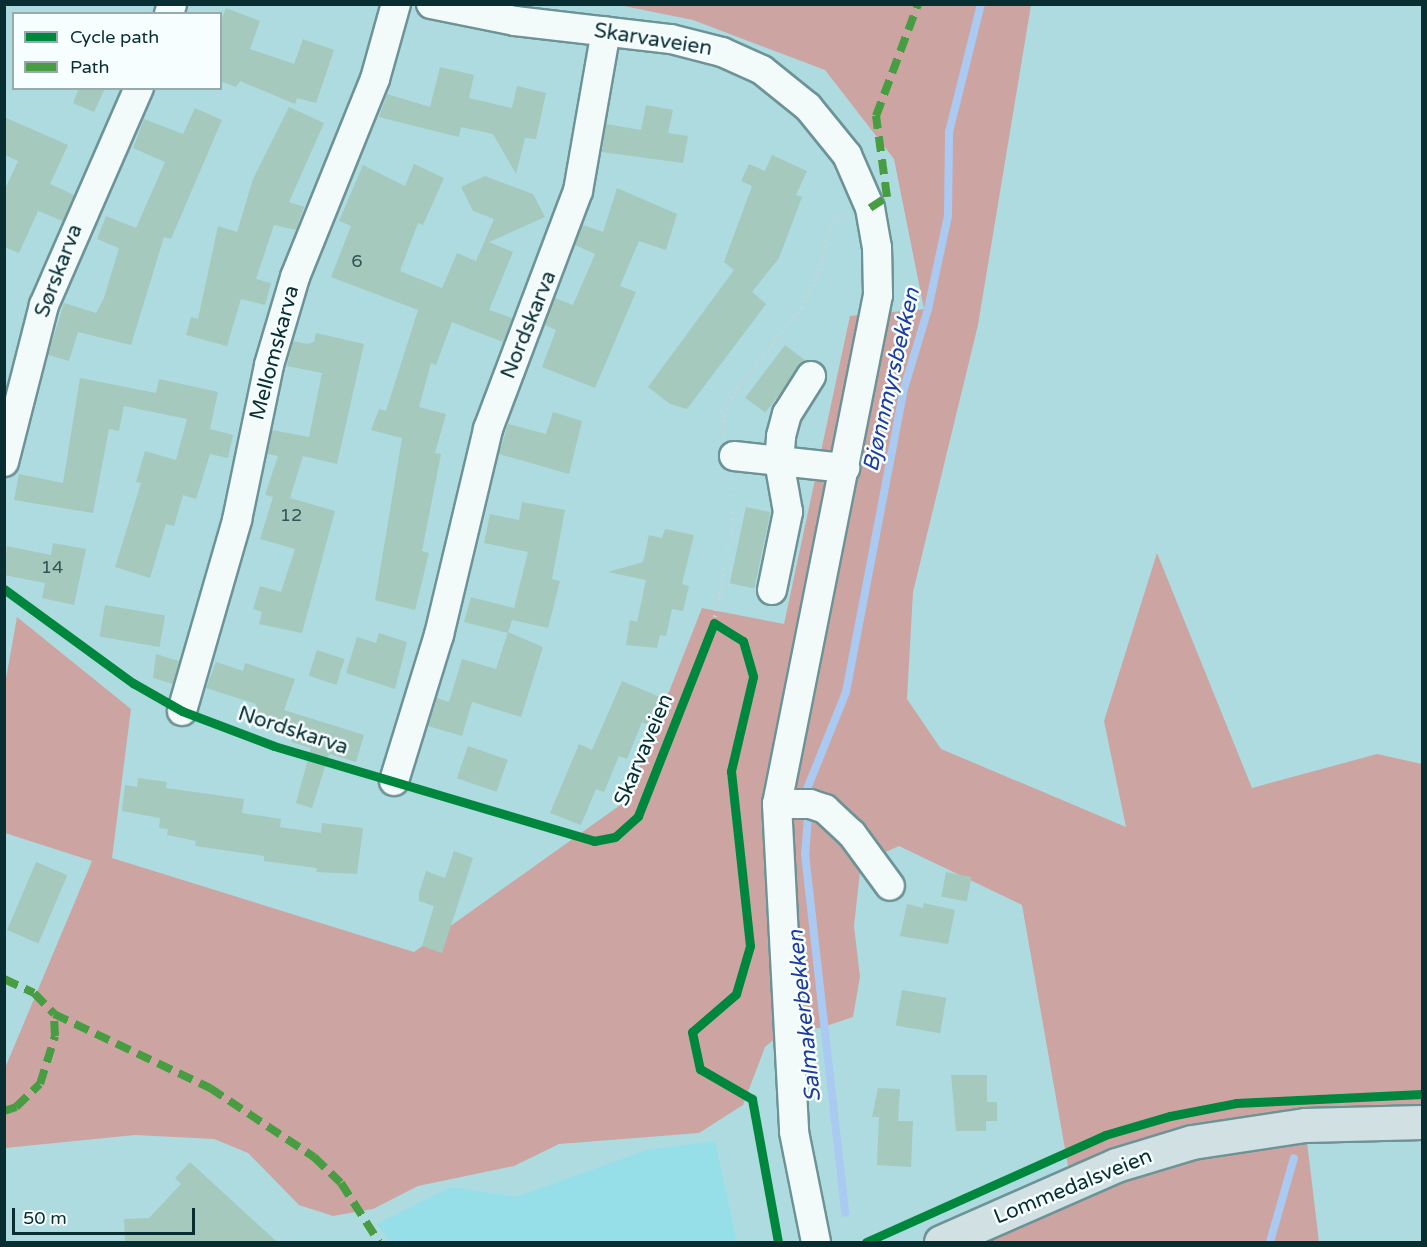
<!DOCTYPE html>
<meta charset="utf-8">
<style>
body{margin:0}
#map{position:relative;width:1427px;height:1247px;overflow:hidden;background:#aedbe0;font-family:"Varela Round",sans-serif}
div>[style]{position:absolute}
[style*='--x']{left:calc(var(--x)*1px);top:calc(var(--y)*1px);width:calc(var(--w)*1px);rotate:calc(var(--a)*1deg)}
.built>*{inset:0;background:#97dfe8}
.forest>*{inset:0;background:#cca5a2}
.stream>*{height:8px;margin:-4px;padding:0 4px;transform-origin:4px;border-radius:4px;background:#abcaf1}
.building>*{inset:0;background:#a5c9bd;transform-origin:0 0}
.path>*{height:4px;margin-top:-2px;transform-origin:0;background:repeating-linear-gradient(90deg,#c7d5d7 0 1.5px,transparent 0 6px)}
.roads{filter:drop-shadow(2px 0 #6d9397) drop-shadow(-2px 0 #6d9397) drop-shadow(0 2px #6d9397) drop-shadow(0 -2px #6d9397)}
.minor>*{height:28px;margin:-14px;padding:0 14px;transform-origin:14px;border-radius:14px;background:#f3fafa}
.major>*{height:33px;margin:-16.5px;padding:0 16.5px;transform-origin:16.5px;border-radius:16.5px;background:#d1e1e3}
.quiet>*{height:8px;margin-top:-4px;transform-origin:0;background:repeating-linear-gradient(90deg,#489d43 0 15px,transparent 0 23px)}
.cycleway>*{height:9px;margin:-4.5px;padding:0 4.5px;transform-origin:4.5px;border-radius:4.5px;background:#00873e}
span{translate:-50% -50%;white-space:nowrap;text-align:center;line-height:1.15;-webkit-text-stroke:5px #f6feff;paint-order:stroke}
.number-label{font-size:18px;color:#305555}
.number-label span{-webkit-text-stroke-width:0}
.street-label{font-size:21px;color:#092e32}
.water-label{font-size:22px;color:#1e3ca0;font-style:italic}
.frame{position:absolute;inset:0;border:6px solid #092e32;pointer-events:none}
.legend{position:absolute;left:12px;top:12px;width:210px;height:78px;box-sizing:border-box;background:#f6feff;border:2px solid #97abad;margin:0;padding:8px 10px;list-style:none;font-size:18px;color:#092e32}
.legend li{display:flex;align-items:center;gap:12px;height:30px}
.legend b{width:30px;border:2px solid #97abad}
.scale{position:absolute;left:12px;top:1208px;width:183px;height:27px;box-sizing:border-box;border:3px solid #092e32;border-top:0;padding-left:8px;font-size:18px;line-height:21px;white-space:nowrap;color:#092e32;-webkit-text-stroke:4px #f6feff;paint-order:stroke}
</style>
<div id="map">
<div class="built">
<div style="clip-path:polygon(715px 1141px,737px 1242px,390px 1242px,377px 1224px,451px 1187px,516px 1197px,647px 1150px)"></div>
</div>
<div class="forest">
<div style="clip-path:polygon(619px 5px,1031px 5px,978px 325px,913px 592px,907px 699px,941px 749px,1126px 827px,1104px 721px,1157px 553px,1252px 788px,1377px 754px,1422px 764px,1422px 1122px,1305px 1125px,1319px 1242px,941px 1242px,1071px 1183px,1022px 905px,899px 846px,861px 863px,854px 926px,860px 977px,853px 1017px,820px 1028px,785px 1030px,765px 1047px,743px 1105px,699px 1133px,559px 1144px,514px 1166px,418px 1186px,373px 1209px,333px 1216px,299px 1205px,248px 1153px,214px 1139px,135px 1135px,5px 1148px,5px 1068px,92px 861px,5px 833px,5px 684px,17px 617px,131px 709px,112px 858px,414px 952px,626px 801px,702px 608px,784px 624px,850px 316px,924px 309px,894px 159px,825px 70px,693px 20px)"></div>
</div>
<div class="stream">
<div style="--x:805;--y:794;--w:110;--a:-68.1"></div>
<div style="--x:846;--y:692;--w:305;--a:-79.2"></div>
<div style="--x:903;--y:392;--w:87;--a:-73.2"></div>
<div style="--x:928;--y:309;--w:95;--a:-77.9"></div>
<div style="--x:948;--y:216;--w:84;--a:-89.3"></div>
<div style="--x:949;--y:132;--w:132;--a:-76"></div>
<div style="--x:808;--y:815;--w:39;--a:94"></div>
<div style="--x:805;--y:854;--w:361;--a:83.6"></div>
<div style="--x:1270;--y:1242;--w:87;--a:-74.1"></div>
</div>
<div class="building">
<div style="clip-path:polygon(226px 8px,260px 21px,250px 49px,294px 64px,303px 39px,334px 50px,316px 103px,297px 98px,295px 104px,240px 81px,236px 87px,220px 81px,220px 23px)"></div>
<div style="clip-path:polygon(440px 67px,474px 75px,469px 98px,512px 108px,517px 86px,546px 93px,536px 139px,525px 138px,516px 174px,493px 134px,461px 127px,459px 137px,379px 117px,387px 94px,430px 107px)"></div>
<div style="clip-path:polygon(79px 88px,105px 88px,94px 112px,73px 103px)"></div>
<div style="clip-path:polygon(646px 105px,673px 110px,668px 133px,688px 136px,683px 163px,602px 152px,606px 124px,641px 130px)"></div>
<div style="clip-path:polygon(289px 107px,324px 123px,289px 202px,304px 207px,296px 230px,274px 225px,256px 279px,271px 283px,265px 305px,241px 299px,227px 346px,186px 335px,191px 317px,198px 319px,218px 226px,237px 232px,253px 179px)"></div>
<div style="clip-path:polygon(195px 108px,222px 120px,171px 239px,164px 237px,131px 345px,78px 332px,69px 361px,48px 355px,64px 303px,96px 313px,104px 298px,119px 248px,97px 239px,106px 216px,136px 228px,165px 162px,133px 148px,144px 119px,183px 134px)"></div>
<div style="clip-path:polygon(4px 117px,68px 145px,50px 184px,74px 195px,63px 221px,38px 211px,19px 253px,4px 247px,4px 191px,18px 161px,4px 155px)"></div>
<div style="clip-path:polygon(772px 155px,807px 171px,796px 195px,802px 197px,779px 258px,752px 292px,766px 304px,687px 409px,670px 404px,648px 387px,734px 270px,724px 262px,752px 186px,741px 181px,749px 164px,765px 171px)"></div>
<div style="clip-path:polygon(414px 164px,444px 178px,423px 225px,418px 223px,400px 271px,442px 288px,457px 253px,476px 261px,494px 219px,473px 211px,461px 187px,485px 176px,533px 194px,545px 217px,489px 242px,513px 252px,489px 310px,512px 318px,503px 342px,452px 322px,436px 365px,431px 363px,419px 407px,446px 414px,435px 453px,441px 454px,422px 551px,429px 553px,415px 610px,375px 600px,402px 438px,371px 430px,379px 409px,386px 411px,418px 310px,331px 277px,351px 226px,339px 221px,363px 165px,405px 186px)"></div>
<div style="clip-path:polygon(617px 188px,677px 214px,666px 250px,639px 241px,620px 286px,636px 292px,595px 388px,542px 367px,556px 330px,545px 325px,555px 298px,573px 305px,595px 254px,575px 245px,583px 225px,603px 232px)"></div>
<div style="clip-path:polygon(316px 333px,364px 344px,337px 464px,303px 456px,290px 498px,335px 511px,302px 633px,259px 624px,262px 612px,253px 609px,260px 586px,281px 592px,295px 549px,260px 539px,273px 497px,265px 495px,278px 456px,267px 454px,272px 430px,309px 437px,322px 373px,287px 366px,293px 341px,307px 344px,314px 342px)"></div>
<div style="left:785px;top:345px;width:25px;height:66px;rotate:37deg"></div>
<div style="clip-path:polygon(80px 378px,156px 393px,159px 379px,218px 392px,210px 429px,233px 435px,228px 458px,210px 454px,196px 499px,183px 495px,174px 526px,166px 524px,150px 578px,115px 567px,141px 483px,136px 482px,145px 451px,176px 460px,187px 419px,124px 406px,119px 431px,109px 429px,93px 513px,14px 500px,19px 474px,63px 483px)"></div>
<div style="clip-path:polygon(553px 412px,582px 421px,569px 474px,499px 454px,508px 424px,546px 434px)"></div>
<div style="clip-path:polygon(522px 502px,565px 510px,552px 579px,560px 581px,548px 628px,512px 620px,508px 633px,464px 622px,471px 597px,514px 608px,528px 552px,484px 543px,490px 514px,519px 520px)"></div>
<div style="left:746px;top:507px;width:25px;height:78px;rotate:12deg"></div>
<div style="clip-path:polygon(665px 529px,694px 535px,682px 584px,689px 586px,683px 611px,672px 609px,666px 636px,660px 635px,657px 648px,626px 645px,630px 620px,637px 622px,646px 580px,608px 572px,643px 562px,649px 535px,662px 538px)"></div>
<div style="clip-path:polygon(53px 543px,86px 549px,74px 605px,42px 598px,45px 583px,4px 575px,7px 546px,51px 555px)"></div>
<div style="left:105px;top:605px;width:61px;height:32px;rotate:10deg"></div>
<div style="clip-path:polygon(508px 632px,543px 647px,521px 717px,472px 702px,462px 736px,428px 726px,437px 698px,449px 702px,462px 659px,496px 669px)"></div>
<div style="clip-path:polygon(379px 633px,407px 642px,395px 689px,346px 673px,357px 637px,376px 643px)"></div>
<div style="left:317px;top:650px;width:29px;height:27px;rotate:18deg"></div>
<div style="clip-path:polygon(156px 654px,179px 661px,173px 684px,153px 678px)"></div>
<div style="clip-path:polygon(216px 662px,243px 671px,245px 663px,295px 679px,284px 710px,364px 735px,356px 762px,329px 754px,312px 808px,296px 803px,311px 748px,291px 742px,293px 732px,251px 719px,256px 704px,206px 688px)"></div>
<div style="clip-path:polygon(622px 681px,660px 697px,648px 725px,642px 722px,627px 759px,619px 756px,604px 792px,596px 789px,581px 825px,550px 813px,579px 744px,592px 750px)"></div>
<div style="left:468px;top:746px;width:42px;height:34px;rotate:19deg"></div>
<div style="clip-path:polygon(138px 778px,167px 782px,166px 788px,244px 799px,242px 813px,281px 819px,280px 827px,321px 833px,322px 823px,363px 828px,357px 874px,316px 872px,317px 868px,264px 861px,264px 856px,195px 846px,196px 841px,167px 835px,168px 829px,159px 828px,160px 818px,122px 811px,125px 785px,137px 787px)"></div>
<div style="clip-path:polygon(454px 851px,473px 858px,442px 953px,422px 946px,434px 906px,419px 901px,419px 893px,426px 871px,445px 878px)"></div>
<div style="left:36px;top:862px;width:34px;height:74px;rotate:23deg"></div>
<div style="left:946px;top:872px;width:26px;height:25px;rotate:11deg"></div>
<div style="clip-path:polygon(924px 903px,955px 910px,948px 944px,900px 936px,907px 904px,923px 908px)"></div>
<div style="left:902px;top:990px;width:45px;height:36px;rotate:10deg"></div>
<div style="clip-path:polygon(951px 1075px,987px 1075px,987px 1102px,997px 1102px,997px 1121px,986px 1121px,986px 1131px,956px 1131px)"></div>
<div style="clip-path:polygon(878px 1088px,900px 1089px,898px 1121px,913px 1121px,911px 1167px,877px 1165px,879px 1117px,872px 1117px)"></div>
<div style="clip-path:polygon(190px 1162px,277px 1242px,125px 1242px,124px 1219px,149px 1218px,181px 1184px,175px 1178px)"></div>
</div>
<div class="path">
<div style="--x:724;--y:435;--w:21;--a:-93"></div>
<div style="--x:723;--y:414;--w:30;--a:-62"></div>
<div style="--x:737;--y:388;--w:103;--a:-50.9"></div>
<div style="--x:802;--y:308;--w:47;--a:-65.1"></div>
<div style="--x:822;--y:265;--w:30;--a:-81"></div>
<div style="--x:827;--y:235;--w:18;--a:-61"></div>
<div style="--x:836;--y:219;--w:10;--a:-17"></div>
<div style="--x:714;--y:623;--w:93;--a:-79.4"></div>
<div style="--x:731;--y:532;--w:51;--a:-86.6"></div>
</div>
<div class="roads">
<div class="minor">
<div style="--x:431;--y:4;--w:86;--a:11.4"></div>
<div style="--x:515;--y:21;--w:157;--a:6.6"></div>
<div style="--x:671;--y:39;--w:53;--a:14.3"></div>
<div style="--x:722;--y:52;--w:44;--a:24.2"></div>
<div style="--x:762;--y:70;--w:59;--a:38.8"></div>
<div style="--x:808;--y:107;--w:62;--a:50.9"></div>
<div style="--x:847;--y:155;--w:58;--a:66.5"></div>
<div style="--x:870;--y:208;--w:40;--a:80"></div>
<div style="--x:877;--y:247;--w:48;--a:88.8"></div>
<div style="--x:878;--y:295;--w:519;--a:101.22"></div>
<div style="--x:777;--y:804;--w:328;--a:87"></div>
<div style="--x:794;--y:1132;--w:112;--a:78.7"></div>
<div style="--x:169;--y:14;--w:10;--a:-73"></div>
<div style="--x:734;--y:456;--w:112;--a:6.2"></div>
<div style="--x:4;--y:462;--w:162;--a:-75.7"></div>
<div style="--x:44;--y:305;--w:237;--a:-66.4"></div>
<div style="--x:772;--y:590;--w:80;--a:-78.4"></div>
<div style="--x:788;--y:512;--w:52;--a:-100"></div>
<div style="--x:779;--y:461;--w:25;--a:-85"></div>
<div style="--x:781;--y:436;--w:23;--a:-75"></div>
<div style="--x:787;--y:414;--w:45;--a:-57.7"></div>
<div style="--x:182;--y:711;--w:199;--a:-73.9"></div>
<div style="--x:237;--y:520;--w:158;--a:-78.3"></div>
<div style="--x:269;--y:365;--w:92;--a:-73.5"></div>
<div style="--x:295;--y:277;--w:214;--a:-68"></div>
<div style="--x:375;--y:79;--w:78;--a:-74.4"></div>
<div style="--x:394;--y:781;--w:153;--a:-72.9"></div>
<div style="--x:439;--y:635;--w:212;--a:-76.6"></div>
<div style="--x:488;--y:429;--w:254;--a:-69.3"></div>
<div style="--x:578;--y:191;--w:162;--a:-80.1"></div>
<div style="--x:777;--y:804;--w:33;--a:0"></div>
<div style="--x:810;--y:804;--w:16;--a:18"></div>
<div style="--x:825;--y:809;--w:37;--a:43"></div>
<div style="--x:852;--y:834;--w:64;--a:53.8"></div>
</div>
<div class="major">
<div style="--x:941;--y:1242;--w:191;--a:-23.7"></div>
<div style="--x:1116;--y:1165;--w:79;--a:-16.8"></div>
<div style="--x:1192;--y:1142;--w:114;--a:-8.6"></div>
<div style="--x:1305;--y:1125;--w:117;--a:-1.5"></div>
</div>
</div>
<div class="quiet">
<div style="--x:870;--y:208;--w:20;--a:-33"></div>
<div style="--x:887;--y:197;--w:82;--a:-97.7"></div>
<div style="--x:876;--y:116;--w:120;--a:-69.4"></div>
<div style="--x:4;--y:979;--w:33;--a:25"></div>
<div style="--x:34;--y:993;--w:29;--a:46"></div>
<div style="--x:54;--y:1014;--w:173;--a:25.4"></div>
<div style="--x:210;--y:1088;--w:125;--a:33.6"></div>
<div style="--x:314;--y:1157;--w:37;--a:44"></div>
<div style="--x:341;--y:1183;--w:70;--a:57.2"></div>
<div style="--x:4;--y:1111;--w:13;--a:-18"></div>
<div style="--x:16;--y:1107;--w:33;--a:-44"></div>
<div style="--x:40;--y:1084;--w:50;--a:-72.6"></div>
<div style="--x:55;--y:1036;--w:22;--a:-93"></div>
</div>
<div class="cycleway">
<div style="--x:4;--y:589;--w:160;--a:36.1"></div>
<div style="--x:133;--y:683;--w:56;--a:29.7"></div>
<div style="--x:182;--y:711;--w:98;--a:20.8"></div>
<div style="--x:274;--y:746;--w:334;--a:16.5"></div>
<div style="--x:594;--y:841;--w:21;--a:-11"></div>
<div style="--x:615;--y:837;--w:31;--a:-42"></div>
<div style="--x:638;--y:816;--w:207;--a:-68.5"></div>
<div style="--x:714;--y:623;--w:34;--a:32"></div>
<div style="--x:743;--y:641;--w:37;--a:74"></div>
<div style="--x:753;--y:677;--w:97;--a:103.2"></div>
<div style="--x:731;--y:771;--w:176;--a:83.8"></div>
<div style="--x:750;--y:946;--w:50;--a:106.3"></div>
<div style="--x:736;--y:994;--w:58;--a:139.2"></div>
<div style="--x:692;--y:1032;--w:38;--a:78"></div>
<div style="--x:700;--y:1069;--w:60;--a:30"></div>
<div style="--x:752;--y:1099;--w:145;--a:79.7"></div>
<div style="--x:866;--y:1242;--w:262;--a:-24.1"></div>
<div style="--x:1105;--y:1135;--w:68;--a:-16.3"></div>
<div style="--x:1170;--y:1116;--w:67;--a:-11.1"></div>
<div style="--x:1236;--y:1103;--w:186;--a:-2.8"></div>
</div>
<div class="number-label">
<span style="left:357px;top:261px">6</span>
<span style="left:291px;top:515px">12</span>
<span style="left:52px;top:567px">14</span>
</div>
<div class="street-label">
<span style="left:653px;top:40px;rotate:9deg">Skarvaveien</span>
<span style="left:59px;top:271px;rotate:-69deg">Sørskarva</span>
<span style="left:529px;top:325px;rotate:-68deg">Nordskarva</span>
<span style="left:275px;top:353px;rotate:-75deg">Mellomskarva</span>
<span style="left:293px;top:731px;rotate:18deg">Nordskarva</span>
<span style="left:644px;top:750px;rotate:-67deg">Skarvaveien</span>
<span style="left:1073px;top:1187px;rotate:-22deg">Lommedalsveien</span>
</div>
<div class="water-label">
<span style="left:892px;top:380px;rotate:-77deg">Bjønnmyrsbekken</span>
<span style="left:805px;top:1016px;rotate:-96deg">Salmakerbekken</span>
</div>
<div class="frame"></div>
<ul class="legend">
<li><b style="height:8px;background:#00873e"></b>Cycle path</li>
<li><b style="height:8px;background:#489d43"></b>Path</li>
</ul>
<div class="scale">50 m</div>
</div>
